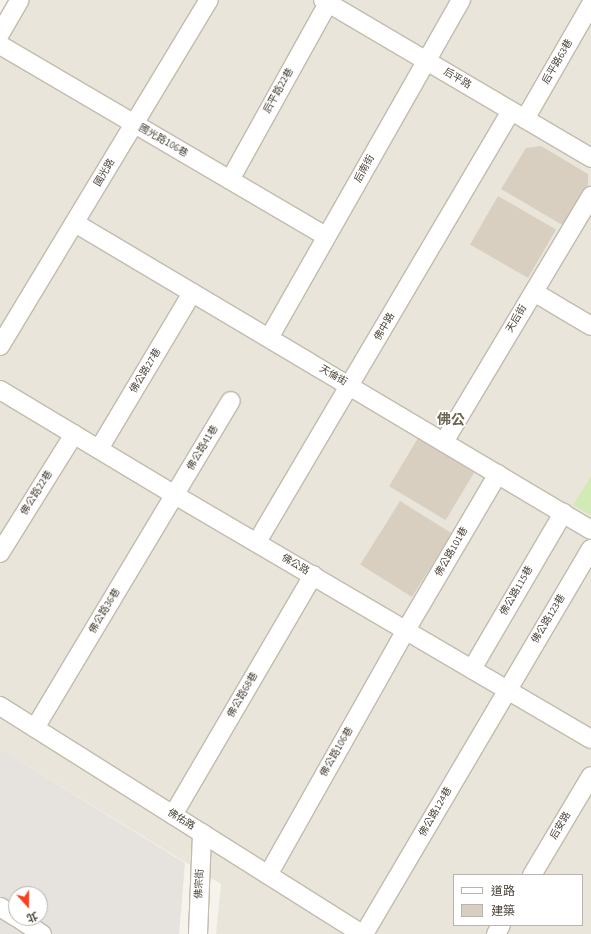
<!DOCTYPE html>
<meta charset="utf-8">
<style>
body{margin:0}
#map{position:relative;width:591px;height:934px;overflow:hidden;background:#f6f3ec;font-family:"Source Sans 3","Noto Sans TC",sans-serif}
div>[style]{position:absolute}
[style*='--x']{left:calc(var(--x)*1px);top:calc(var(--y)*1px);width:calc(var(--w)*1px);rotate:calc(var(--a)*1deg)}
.residential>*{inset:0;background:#eae5da}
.industrial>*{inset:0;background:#e6e2dd}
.green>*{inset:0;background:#d2eab5}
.building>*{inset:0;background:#d8cfc1;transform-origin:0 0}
.roads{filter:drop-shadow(1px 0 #c2bbae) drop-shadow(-1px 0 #c2bbae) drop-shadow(0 1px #c2bbae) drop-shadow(0 -1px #c2bbae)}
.minor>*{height:18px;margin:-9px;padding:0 9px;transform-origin:9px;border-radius:9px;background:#fff}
span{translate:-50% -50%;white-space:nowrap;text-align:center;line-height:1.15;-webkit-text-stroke:3.5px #fff;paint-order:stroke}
.street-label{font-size:10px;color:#4b4439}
.district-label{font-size:14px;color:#6e6250;font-weight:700}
.legend{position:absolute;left:453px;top:874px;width:130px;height:52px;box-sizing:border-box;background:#fff;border:1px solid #b7b4b0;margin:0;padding:5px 7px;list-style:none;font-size:12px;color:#4b4439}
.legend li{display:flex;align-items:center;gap:8px;height:20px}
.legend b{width:20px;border:1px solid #b7b4b0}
.north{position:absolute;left:8px;top:886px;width:40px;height:40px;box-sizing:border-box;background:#fff;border:1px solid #b7b4b0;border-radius:50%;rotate:159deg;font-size:11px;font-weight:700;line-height:16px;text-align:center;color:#4b4439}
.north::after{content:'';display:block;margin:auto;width:14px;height:18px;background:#fc3f1d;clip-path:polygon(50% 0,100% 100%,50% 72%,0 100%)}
</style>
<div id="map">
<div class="residential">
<div style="clip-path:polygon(evenodd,17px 0,591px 0,591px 934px,216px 934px,221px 884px,0 749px,0 29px,17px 0,454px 875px,582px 875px,582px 925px,454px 925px,454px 875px)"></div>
</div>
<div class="industrial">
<div style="clip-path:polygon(evenodd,0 749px,185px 863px,179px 934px,0 934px,0 749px,16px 894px,40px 894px,40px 918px,16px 918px,16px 894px)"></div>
</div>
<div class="green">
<div style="clip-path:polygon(591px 476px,591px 515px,573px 505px)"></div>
</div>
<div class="building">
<div style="clip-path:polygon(541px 146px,588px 174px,588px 185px,564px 226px,501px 189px,526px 148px)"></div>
<div style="left:498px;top:196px;width:67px;height:56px;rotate:30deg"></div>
<div style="left:421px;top:433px;width:66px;height:62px;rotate:31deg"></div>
<div style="left:400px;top:501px;width:61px;height:75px;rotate:32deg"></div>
</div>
<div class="roads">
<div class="minor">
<div style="--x:323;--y:0;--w:311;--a:30.5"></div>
<div style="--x:0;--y:34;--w:39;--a:-60"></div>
<div style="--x:0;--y:45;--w:378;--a:30.4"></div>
<div style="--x:525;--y:119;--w:133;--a:-60.1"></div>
<div style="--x:230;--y:180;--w:202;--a:-61"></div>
<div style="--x:75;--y:223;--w:600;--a:30.75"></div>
<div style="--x:534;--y:292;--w:66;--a:30.8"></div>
<div style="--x:269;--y:338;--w:389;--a:-60.4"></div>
<div style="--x:0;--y:346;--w:404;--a:-58.9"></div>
<div style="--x:0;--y:390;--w:204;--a:31"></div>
<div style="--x:175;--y:495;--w:482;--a:30.4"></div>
<div style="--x:444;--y:442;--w:287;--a:-59.1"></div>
<div style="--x:99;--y:449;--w:182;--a:-59.2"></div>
<div style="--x:257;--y:542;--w:500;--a:-59.49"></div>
<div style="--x:0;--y:553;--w:140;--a:-58.1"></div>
<div style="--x:472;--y:669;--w:181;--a:-59.7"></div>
<div style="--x:0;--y:706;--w:428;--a:32.2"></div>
<div style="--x:35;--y:728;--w:381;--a:-59.1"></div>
<div style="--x:173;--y:815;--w:278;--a:-59.7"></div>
<div style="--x:268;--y:875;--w:281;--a:-60.6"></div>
<div style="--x:406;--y:630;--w:181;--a:-59.5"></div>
<div style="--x:532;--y:875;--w:115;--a:-59.2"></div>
<div style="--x:0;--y:907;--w:19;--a:32"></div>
<div style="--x:18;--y:918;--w:29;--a:34"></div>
<div style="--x:198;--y:934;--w:101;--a:-87.7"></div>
<div style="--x:364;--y:934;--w:447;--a:-59.5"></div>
<div style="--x:496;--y:934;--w:10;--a:-61"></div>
</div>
</div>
<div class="street-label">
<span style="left:558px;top:62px;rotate:-60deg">后平路63巷</span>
<span style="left:457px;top:79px;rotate:31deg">后平路</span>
<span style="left:279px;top:91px;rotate:-61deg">后平路22巷</span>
<span style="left:163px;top:141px;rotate:30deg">國光路106巷</span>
<span style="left:365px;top:169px;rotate:-61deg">后南街</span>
<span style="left:105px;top:173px;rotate:-59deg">國光路</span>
<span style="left:517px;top:319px;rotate:-59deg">天后街</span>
<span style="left:385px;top:327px;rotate:-60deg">佛中路</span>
<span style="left:146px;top:371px;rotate:-59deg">佛公路27巷</span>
<span style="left:333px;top:376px;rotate:31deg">天倫街</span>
<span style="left:203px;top:448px;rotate:-59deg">佛公路41巷</span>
<span style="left:37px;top:493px;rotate:-58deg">佛公路22巷</span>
<span style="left:452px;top:552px;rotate:-60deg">佛公路101巷</span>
<span style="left:295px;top:565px;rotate:31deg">佛公路</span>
<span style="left:517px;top:591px;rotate:-60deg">佛公路115巷</span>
<span style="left:105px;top:611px;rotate:-59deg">佛公路36巷</span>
<span style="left:549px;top:619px;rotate:-59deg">佛公路123巷</span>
<span style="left:243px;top:695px;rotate:-60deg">佛公路68巷</span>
<span style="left:337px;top:752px;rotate:-60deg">佛公路106巷</span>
<span style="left:436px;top:812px;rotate:-60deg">佛公路124巷</span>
<span style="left:181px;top:820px;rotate:32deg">佛佑路</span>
<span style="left:561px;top:826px;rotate:-59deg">后安路</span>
<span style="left:200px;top:884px;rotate:-87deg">佛宗街</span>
</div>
<div class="district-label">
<span style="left:451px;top:420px">佛公</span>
</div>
<ul class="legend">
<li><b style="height:5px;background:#fff"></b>道路</li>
<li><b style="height:11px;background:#d8cfc1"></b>建築</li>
</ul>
<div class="north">北</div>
</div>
